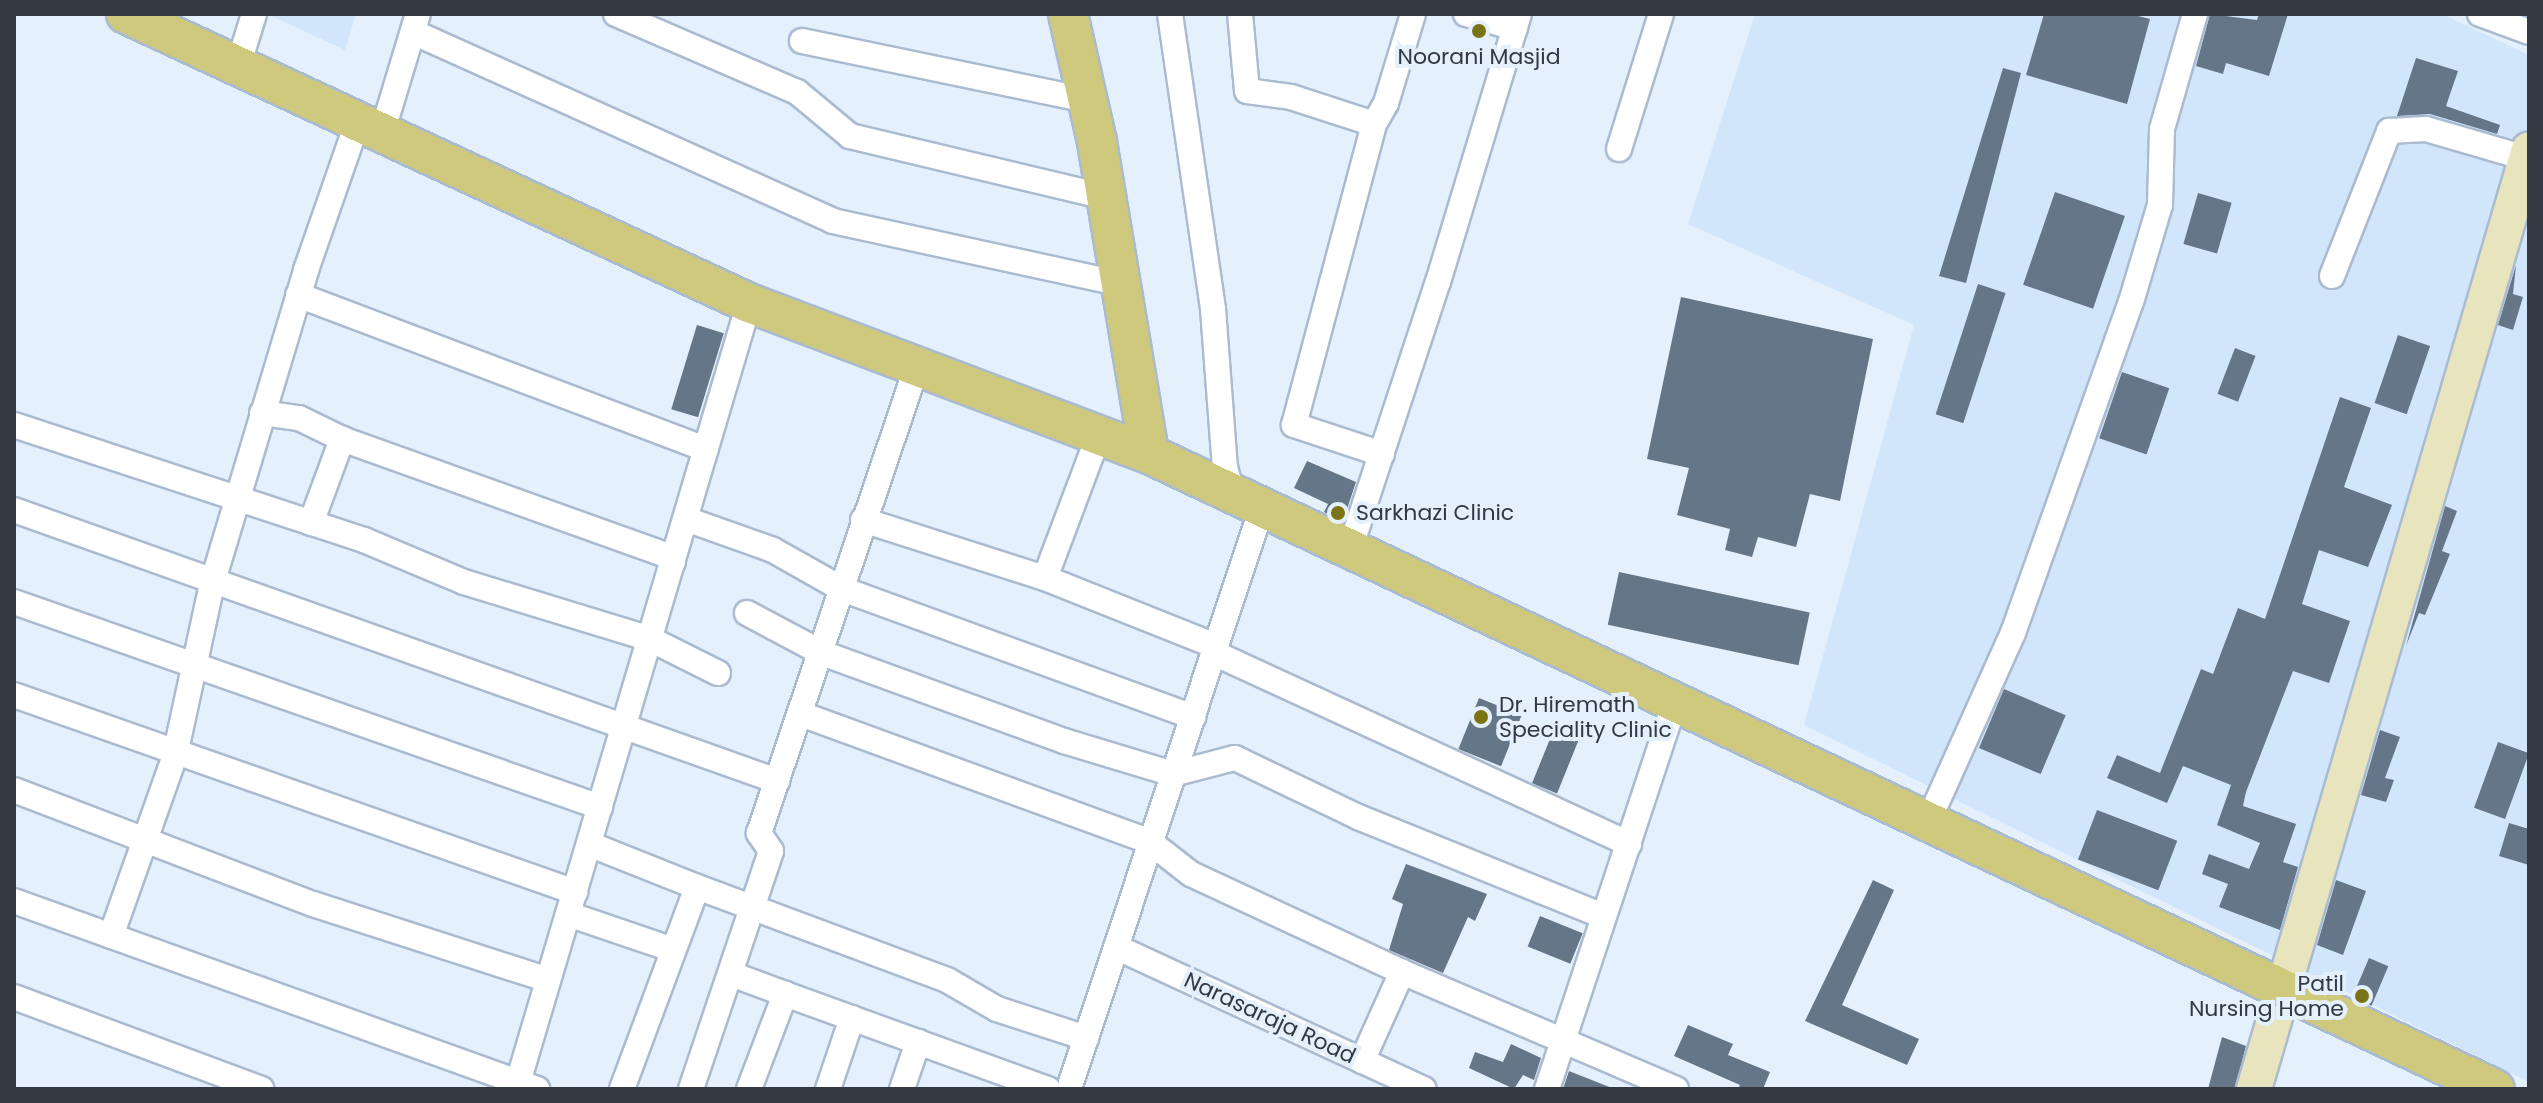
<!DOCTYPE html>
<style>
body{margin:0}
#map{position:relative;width:2543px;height:1103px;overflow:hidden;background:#e5f0fd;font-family:Poppins,sans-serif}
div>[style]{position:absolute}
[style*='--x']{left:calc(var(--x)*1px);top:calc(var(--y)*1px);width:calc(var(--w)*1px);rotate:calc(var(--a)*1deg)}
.built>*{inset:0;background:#d2e6fb}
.building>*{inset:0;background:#657688;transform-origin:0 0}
.roads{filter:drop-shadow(2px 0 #aabbd0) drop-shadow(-2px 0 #aabbd0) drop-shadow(0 2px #aabbd0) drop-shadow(0 -2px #aabbd0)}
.street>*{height:24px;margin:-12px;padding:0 12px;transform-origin:12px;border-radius:12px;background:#fff}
.secondary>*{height:34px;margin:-17px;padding:0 17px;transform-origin:17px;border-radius:17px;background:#e7e4be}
.primary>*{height:38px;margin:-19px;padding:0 19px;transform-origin:19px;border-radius:19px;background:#cfc97e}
.dots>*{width:22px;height:22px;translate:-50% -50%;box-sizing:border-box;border:4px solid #e5f0fd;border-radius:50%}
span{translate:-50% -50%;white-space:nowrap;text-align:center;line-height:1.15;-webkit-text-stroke:8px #e5f0fd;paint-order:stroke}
.poi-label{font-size:22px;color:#323942}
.left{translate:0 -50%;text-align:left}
.right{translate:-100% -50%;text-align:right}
.street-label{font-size:22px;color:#323942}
.frame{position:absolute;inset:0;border:16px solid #323942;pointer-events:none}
</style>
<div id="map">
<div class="built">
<div style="clip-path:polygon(267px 14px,356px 14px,345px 50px)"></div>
<div style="clip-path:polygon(1755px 14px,2442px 14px,2529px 55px,2529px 1082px,1804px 725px,1914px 325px,1688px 224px)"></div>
</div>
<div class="building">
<div style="clip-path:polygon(2044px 14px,2130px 14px,2150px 19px,2127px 104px,2026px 75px)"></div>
<div style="clip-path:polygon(2210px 14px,2257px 20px,2259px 14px,2288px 14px,2269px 76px,2226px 63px,2223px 74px,2196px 66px)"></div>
<div style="clip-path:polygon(2416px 58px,2458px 71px,2446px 106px,2500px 125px,2497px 134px,2430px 114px,2397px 116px)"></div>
<div style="clip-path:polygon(2003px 68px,2021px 73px,1966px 283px,1939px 276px)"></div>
<div style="left:2055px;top:192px;width:74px;height:98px;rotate:19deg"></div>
<div style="left:2198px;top:193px;width:35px;height:53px;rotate:16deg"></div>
<div style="clip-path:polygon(2516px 265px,2513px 294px,2523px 297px,2513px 330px,2498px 325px)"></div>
<div style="left:1978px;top:284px;width:29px;height:137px;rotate:18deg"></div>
<div style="clip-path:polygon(1681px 297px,1873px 339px,1840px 501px,1810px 494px,1796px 547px,1758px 537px,1752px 557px,1725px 550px,1730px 529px,1677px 515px,1689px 468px,1647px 459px)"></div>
<div style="left:697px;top:325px;width:28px;height:88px;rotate:17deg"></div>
<div style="left:2398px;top:335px;width:34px;height:72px;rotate:19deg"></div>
<div style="left:2235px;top:348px;width:22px;height:49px;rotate:21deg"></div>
<div style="left:2122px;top:372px;width:50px;height:70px;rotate:19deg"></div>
<div style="clip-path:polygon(2340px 397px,2371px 408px,2344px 487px,2392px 505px,2368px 567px,2319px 550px,2302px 604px,2350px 621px,2329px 683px,2293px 671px,2246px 792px,2243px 806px,2296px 824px,2283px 862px,2298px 867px,2280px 930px,2219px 907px,2228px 884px,2202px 874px,2209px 854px,2249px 869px,2260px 843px,2217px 825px,2231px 785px,2183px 766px,2167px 803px,2107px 778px,2117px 755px,2160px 773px,2201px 669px,2213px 674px,2238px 608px,2265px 619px)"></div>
<div style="clip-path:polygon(1307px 461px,1356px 482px,1343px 521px,1324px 512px,1328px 504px,1294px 488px)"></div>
<div style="clip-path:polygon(2445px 506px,2457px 511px,2442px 551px,2450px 554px,2425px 615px,2419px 613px,2406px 646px)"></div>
<div style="left:1619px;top:572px;width:195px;height:54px;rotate:12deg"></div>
<div style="left:2004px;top:689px;width:67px;height:64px;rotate:23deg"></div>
<div style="left:1479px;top:698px;width:46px;height:55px;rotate:22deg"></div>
<div style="left:1556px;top:724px;width:27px;height:64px;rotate:22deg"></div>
<div style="clip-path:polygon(2380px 730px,2400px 737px,2385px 778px,2394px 780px,2386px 802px,2361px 795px)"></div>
<div style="left:2498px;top:742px;width:33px;height:70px;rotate:20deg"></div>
<div style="left:2097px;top:810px;width:86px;height:53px;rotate:21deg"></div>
<div style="clip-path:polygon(2509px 823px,2529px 829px,2529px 865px,2499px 856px)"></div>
<div style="clip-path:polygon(1406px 864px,1487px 894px,1475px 921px,1468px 917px,1443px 973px,1389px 950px,1403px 904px,1392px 899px)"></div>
<div style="clip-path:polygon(1873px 880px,1894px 890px,1842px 1005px,1919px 1039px,1907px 1065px,1805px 1021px)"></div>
<div style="clip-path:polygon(2336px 880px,2366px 891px,2343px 955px,2317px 945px)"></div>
<div style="left:1540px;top:916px;width:46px;height:33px;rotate:22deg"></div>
<div style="left:2369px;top:958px;width:21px;height:43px;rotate:23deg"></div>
<div style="clip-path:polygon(1688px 1025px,1733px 1044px,1728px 1055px,1770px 1072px,1763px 1089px,1738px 1089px,1740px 1085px,1674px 1056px)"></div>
<div style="clip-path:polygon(2222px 1037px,2246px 1046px,2235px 1089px,2208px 1089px)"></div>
<div style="clip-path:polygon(1511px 1044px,1541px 1058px,1534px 1080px,1523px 1075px,1514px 1089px,1469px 1068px,1475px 1052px,1503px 1062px)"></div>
<div style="clip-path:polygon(1569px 1071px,1612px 1088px,1612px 1089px,1563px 1089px)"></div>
</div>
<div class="roads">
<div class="street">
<div style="--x:616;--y:14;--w:197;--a:23.3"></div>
<div style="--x:797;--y:92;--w:69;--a:39.7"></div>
<div style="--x:850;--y:136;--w:263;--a:13.4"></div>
<div style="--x:1170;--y:14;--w:298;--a:81.7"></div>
<div style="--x:1213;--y:309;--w:158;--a:85.7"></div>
<div style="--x:1225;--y:467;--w:27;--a:75"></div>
<div style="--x:1240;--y:14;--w:77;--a:84.8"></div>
<div style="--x:1247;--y:91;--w:44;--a:7.8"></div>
<div style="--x:1291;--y:97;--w:87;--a:18"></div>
<div style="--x:1466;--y:14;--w:51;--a:15.9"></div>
<div style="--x:2480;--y:14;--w:52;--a:20.2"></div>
<div style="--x:413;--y:32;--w:461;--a:24.2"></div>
<div style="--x:833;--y:221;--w:295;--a:12.3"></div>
<div style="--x:802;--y:41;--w:291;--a:11.7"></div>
<div style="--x:238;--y:66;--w:54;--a:-72.9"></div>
<div style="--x:382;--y:133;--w:124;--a:-73.2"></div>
<div style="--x:1619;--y:149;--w:141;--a:-72.7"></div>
<div style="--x:2332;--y:276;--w:156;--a:-68.5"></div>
<div style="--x:2389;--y:131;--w:37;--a:-3"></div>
<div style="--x:2426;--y:129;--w:104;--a:16.2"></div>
<div style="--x:298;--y:295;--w:436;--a:20.7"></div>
<div style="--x:262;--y:413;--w:37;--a:8"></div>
<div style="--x:299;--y:418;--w:48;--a:26"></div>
<div style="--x:342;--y:439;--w:342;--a:19.7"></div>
<div style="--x:664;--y:554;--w:12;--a:42"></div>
<div style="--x:14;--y:425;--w:368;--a:18.2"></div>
<div style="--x:364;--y:540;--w:108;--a:22.8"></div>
<div style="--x:464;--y:582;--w:195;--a:17"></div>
<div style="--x:650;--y:639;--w:76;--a:26.6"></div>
<div style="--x:1382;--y:454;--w:93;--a:-161.8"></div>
<div style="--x:1294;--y:425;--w:311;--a:-75.1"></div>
<div style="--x:1374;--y:124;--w:24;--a:-60"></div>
<div style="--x:1386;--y:103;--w:93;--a:-73.1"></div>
<div style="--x:14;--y:510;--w:810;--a:19.55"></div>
<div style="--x:686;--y:519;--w:92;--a:19.6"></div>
<div style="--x:773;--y:550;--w:79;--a:29.5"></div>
<div style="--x:842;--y:589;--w:374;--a:20"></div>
<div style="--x:863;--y:520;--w:191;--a:17.7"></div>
<div style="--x:1045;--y:578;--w:184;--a:21.7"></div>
<div style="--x:311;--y:523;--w:90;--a:-69.7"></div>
<div style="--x:1350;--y:549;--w:281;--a:-71.8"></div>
<div style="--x:1438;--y:282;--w:280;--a:-73.2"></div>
<div style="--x:1045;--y:578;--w:154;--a:-69.4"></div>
<div style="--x:14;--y:602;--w:621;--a:19.28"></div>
<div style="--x:747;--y:613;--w:85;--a:28.1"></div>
<div style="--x:822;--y:653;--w:258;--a:20"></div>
<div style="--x:1064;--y:741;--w:114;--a:16.8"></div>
<div style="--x:1173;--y:774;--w:64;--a:-14.5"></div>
<div style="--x:1235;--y:758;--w:136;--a:25.6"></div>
<div style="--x:1358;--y:817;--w:264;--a:22"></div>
<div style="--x:1214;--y:653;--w:457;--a:24.7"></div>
<div style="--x:14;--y:695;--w:595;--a:19.35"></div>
<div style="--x:801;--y:714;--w:372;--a:20.1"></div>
<div style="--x:1150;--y:842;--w:52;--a:38"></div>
<div style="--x:1191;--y:874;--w:233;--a:24.9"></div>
<div style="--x:1402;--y:972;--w:298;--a:23.1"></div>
<div style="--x:14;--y:790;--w:320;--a:20.9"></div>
<div style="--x:313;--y:904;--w:247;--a:17.9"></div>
<div style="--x:1928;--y:822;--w:207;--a:-65.8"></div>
<div style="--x:2013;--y:633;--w:351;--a:-70.4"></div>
<div style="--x:2131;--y:302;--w:101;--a:-73.4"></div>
<div style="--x:2160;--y:205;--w:76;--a:-88.5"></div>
<div style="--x:2162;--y:129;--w:120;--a:-74"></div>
<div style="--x:589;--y:844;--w:116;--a:21.7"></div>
<div style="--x:14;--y:901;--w:556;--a:19.77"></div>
<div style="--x:568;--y:914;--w:109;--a:18.8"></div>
<div style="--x:111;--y:936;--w:192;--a:-70.5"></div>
<div style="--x:175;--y:755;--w:175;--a:-77.8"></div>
<div style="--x:212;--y:584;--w:328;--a:-73.3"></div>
<div style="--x:306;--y:270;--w:158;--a:-70.8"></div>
<div style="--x:1116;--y:947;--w:339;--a:24.8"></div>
<div style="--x:731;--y:974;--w:58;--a:20.3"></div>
<div style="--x:14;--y:997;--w:264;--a:20.4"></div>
<div style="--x:1362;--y:1061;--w:98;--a:-65.8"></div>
<div style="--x:516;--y:1089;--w:820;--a:-73.49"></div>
<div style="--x:622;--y:1089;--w:215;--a:-69.6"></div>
<div style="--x:697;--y:887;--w:267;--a:20.4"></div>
<div style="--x:947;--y:980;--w:58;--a:30.1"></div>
<div style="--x:997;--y:1009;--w:94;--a:18"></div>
<div style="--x:691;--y:1089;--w:251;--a:-71.4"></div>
<div style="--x:771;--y:851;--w:22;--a:-124"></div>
<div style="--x:759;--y:833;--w:493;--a:-71.3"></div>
<div style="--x:749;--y:1089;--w:102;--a:-69.2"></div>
<div style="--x:785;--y:994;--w:280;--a:19.9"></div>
<div style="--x:828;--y:1089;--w:75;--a:-71.3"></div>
<div style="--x:902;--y:1089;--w:50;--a:-71.2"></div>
<div style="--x:1069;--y:1089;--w:613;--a:-71.65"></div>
<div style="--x:1547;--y:1089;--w:408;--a:-71.7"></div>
</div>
<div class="secondary">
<div style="--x:2254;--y:1089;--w:979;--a:-73.69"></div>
</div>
<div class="primary">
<div style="--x:126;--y:14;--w:687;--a:24.89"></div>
<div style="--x:749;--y:303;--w:428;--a:20.7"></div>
<div style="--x:1149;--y:454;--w:1488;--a:25.26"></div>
<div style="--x:1068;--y:14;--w:131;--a:77.2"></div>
<div style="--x:1097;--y:142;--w:316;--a:80.5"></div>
</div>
</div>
<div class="dots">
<div style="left:1479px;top:31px;background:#7b7417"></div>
<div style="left:1338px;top:513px;background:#7b7417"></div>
<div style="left:1481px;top:717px;background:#7b7417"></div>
<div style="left:2362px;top:996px;background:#7b7417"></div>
</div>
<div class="poi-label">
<span style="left:1479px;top:57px">Noorani Masjid</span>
<span class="left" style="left:1356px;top:513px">Sarkhazi Clinic</span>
<span class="left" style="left:1499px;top:717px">Dr. Hiremath<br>Speciality Clinic</span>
<span class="right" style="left:2344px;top:996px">Patil<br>Nursing Home</span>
</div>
<div class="street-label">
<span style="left:1270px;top:1018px;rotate:25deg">Narasaraja Road</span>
</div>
<div class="frame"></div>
</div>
